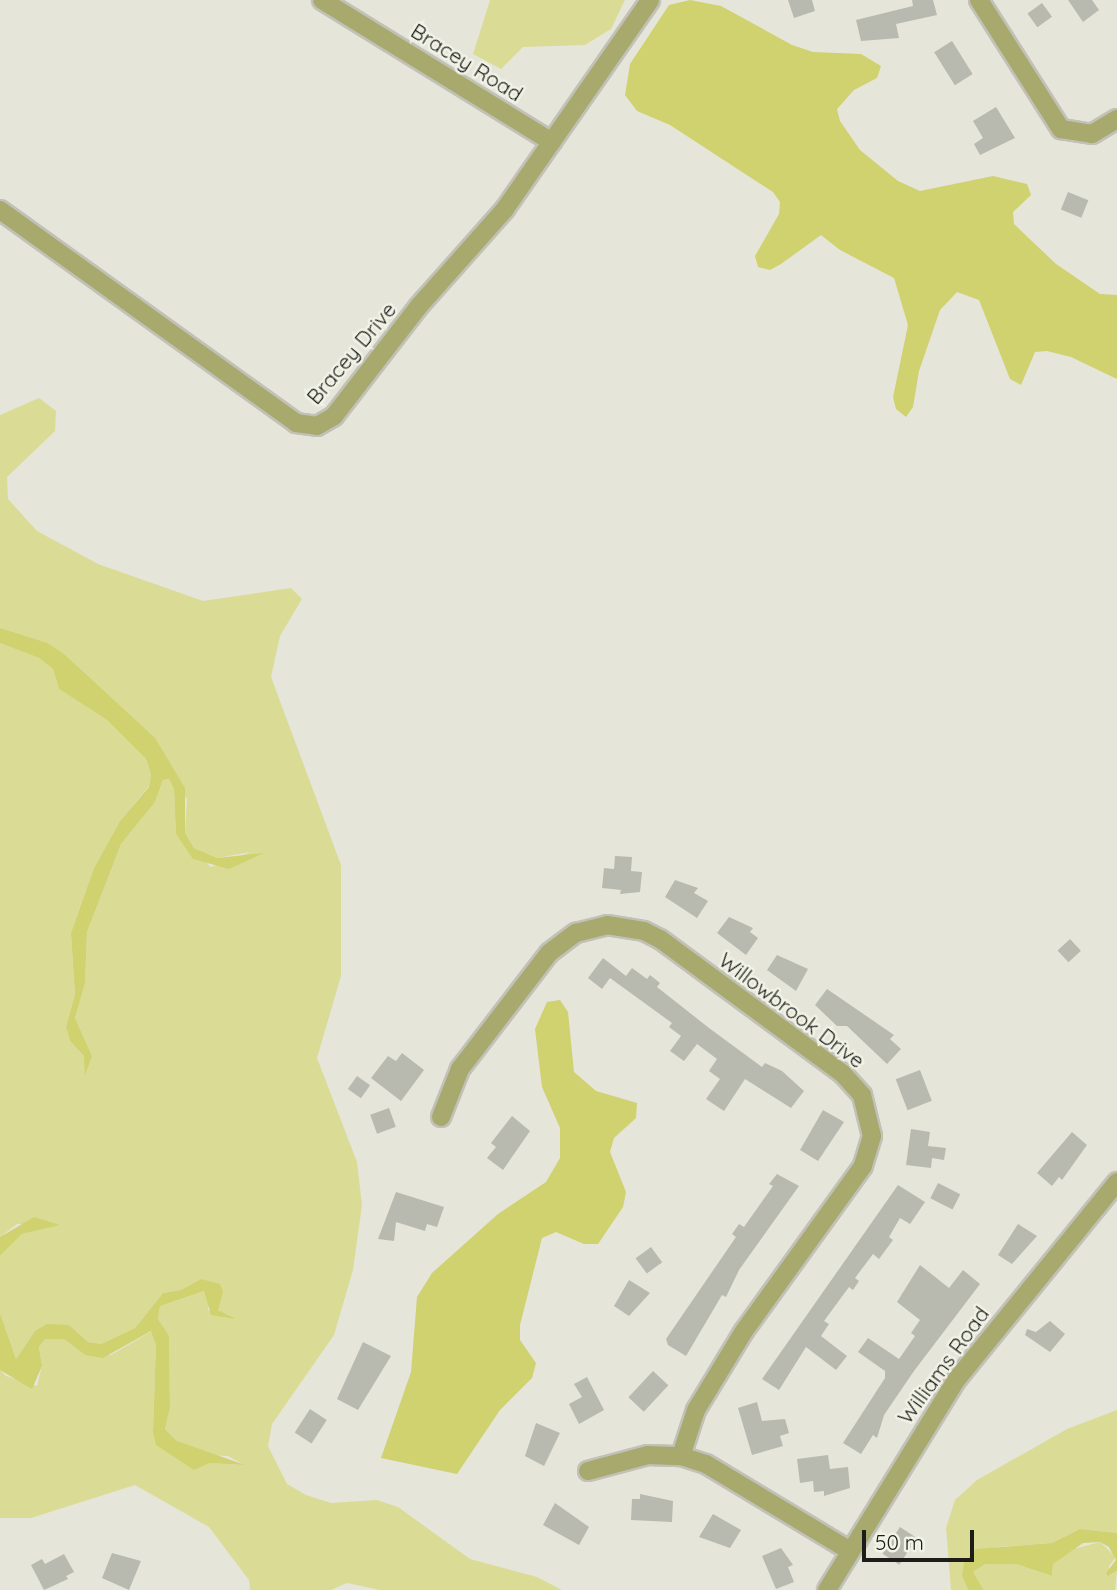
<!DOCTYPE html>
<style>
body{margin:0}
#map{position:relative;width:1117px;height:1590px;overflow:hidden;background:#e5e5da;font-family:Quicksand,sans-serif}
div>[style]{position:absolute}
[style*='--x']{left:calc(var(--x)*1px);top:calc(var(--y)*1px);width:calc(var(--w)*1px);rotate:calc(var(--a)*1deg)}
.green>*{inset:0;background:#dadc95}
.water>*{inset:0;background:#d0d16f}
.building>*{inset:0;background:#b9baaf;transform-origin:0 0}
.roads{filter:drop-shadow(2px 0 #c1c1b7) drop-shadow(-2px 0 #c1c1b7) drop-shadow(0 2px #c1c1b7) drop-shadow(0 -2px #c1c1b7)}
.minor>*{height:18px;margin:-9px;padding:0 9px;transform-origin:9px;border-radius:9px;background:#a8a96c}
span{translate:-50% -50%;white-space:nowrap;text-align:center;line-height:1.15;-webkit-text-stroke:5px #f2f3e7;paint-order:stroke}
.street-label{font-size:21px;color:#1c1c18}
.scale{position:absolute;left:862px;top:1530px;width:112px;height:32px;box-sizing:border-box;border:4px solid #1c1c18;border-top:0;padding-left:9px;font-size:21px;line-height:24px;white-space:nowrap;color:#1c1c18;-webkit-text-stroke:5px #f2f3e7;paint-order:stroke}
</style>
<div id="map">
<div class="green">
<div style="clip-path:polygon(490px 0,625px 0,611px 29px,585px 45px,523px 47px,501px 69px,473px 54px)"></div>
<div style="clip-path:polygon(39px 398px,56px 411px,55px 431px,7px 477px,8px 499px,37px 531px,98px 564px,203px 601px,291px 588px,302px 599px,280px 636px,271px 677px,341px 865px,341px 976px,317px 1058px,357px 1162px,362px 1205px,353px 1270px,334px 1335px,272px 1424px,268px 1446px,287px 1484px,306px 1495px,331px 1503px,377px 1500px,398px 1507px,470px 1559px,537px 1577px,562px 1590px,380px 1590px,347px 1583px,331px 1590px,250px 1590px,249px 1580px,209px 1527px,135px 1485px,31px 1518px,0 1518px,0 1370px,6px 1376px,37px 1386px,42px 1366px,39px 1347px,45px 1339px,64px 1339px,85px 1355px,111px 1355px,152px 1331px,156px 1345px,153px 1432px,209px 1463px,244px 1465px,228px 1456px,209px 1455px,177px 1441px,165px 1429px,170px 1408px,169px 1337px,158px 1319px,160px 1306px,204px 1291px,209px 1295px,208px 1310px,233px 1318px,218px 1310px,201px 1279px,181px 1290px,163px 1293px,135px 1328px,101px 1344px,88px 1342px,69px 1325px,35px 1331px,16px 1359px,0 1313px,0 1256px,22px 1234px,58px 1225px,17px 1224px,0 1237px,0 643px,39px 658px,53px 669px,59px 689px,107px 720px,146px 759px,151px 774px,149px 786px,120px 821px,94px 868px,71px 933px,75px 996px,66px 1027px,70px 1041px,84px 1056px,92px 1056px,75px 1018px,85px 983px,87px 932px,121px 844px,155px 802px,163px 780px,169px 779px,174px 789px,176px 834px,211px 867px,251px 852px,217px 858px,194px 848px,185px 833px,187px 799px,94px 685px,64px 654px,0 628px,0 415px)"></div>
<div style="clip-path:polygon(1117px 1410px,1117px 1533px,1080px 1529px,1052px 1543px,996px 1547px,962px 1576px,968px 1590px,951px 1590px,946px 1528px,955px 1500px,977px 1480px,1067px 1429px)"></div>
<div style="clip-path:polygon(1100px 1542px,1116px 1557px,1109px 1566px,1109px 1576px,1117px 1571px,1115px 1590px,984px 1590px,973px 1572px,987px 1564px,1016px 1564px,1052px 1576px,1053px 1564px,1070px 1550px)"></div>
</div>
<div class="water">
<div style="clip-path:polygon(690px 0,721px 6px,792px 45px,813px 52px,861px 54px,881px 66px,877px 78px,854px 90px,837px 109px,840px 121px,860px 150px,898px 181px,920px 191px,993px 176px,1027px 184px,1031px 195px,1013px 212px,1014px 224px,1056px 264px,1100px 294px,1117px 295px,1117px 379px,1071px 357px,1047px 351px,1035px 352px,1021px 385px,1010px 379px,979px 300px,957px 292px,940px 310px,919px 371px,913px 407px,906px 417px,896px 409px,893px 397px,908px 325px,894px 278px,840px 250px,821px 235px,781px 264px,770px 270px,758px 267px,755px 256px,779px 214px,780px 202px,773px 192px,670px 125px,637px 111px,625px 95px,630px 64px,669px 5px)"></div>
<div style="clip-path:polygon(0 628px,47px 643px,64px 654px,155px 738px,185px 788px,185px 833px,194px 848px,217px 858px,264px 853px,229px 869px,193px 859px,176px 834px,174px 789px,169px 779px,163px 780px,155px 802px,121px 844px,87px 932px,85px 983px,75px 1018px,92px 1056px,85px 1075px,84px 1056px,70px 1041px,66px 1027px,75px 995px,71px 933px,94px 868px,120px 821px,149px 787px,151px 774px,146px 759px,107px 720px,59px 689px,53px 669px,39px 658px,0 643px)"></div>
<div style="clip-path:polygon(560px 1000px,568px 1012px,574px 1072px,596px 1091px,637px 1103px,636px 1118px,614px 1138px,610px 1152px,626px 1192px,623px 1207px,598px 1244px,584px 1244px,556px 1232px,542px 1238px,520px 1325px,520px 1340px,536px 1363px,532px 1378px,500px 1410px,457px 1474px,381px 1458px,411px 1372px,417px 1297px,432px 1273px,498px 1214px,546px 1182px,560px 1158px,560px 1128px,542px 1087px,535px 1029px,547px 1002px)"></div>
<div style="clip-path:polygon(34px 1217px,60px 1225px,22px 1234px,0 1256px,0 1237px)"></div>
<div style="clip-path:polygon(201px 1279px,220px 1284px,223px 1292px,218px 1310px,236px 1319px,211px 1315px,204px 1291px,160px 1306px,158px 1319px,169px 1336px,170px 1408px,165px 1429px,177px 1441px,245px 1465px,209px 1463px,194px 1470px,156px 1445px,153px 1432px,156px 1345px,151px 1331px,103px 1358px,85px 1355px,64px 1339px,45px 1339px,39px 1347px,42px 1366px,32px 1389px,0 1370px,0 1313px,16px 1359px,35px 1331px,47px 1324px,69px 1325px,88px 1342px,101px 1344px,135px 1328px,163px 1293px,181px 1290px)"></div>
<div style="clip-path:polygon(1080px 1529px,1117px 1533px,1117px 1571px,1108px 1576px,1106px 1573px,1116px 1560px,1109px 1547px,1100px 1542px,1083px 1543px,1053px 1564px,1052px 1576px,1016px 1564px,986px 1564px,973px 1572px,984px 1590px,968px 1590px,962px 1576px,964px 1563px,976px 1549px,1052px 1543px)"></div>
</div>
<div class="building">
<div style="clip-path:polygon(788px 0,812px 0,815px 11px,794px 18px)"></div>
<div style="clip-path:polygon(912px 0,933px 0,937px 15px,896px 24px,899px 38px,861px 41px,856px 20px,913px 6px)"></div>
<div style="clip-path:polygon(1068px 0,1092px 0,1099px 10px,1083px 22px)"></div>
<div style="left:1042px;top:3px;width:17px;height:18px;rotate:54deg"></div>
<div style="left:952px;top:41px;width:39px;height:21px;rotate:58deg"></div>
<div style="clip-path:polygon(996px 107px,1015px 138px,980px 155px,974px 144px,983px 138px,973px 121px)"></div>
<div style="left:1068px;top:192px;width:22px;height:19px;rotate:22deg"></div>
<div style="clip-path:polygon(615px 856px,632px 857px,631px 871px,642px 872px,640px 892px,620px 894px,621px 890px,602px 888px,604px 868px,614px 869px)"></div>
<div style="clip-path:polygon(675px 880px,698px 888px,694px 893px,708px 901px,697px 918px,665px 897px)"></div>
<div style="clip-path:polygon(729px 917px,753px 928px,750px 932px,758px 938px,746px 955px,717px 933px)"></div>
<div style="left:1070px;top:939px;width:16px;height:17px;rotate:47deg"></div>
<div style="clip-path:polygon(777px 955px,808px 969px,796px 991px,767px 970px)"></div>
<div style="clip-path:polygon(603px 958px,626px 976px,632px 968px,647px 979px,650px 975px,660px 983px,657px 987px,709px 1028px,762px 1067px,765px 1063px,782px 1071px,804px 1091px,791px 1108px,745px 1079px,724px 1111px,706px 1099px,720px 1079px,709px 1071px,717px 1059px,697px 1044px,684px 1061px,670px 1051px,681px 1036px,669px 1027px,672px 1023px,610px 978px,602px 989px,588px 978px)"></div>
<div style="clip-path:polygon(827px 989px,894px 1035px,890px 1039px,901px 1049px,887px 1064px,847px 1026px,837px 1026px,815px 1005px)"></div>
<div style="clip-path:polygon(402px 1053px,424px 1070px,401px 1101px,371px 1078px,388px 1056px,396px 1061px)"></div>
<div style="left:920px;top:1070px;width:33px;height:26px;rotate:69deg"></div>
<div style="left:357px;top:1076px;width:16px;height:16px;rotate:35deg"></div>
<div style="left:389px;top:1108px;width:20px;height:20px;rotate:70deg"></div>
<div style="clip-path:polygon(823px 1110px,844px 1122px,818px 1161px,800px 1150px)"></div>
<div style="clip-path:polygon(512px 1116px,530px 1131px,503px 1170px,487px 1158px,496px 1147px,491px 1143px)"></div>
<div style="clip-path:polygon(911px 1129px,930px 1132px,928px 1146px,946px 1148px,944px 1160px,932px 1158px,931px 1168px,906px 1165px)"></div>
<div style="clip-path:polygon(1072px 1132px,1087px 1145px,1062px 1180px,1059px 1177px,1052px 1186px,1037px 1173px)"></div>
<div style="clip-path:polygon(777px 1174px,799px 1186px,739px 1270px,726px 1297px,722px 1295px,686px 1356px,668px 1345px,666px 1339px,736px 1237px,732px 1234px,739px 1224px,744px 1227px,773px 1186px,769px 1184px)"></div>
<div style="left:938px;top:1183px;width:25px;height:17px;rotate:27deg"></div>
<div style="clip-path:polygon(898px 1185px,925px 1202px,910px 1224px,900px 1218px,889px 1237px,893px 1240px,879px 1259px,873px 1254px,855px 1278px,859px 1281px,853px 1290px,849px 1287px,824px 1321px,829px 1324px,821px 1336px,847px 1356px,836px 1370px,806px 1347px,779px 1390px,762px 1379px)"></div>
<div style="clip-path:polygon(396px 1192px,444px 1207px,437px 1227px,427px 1224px,425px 1231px,396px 1222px,394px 1241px,378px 1239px)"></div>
<div style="clip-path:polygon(1018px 1224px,1037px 1236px,1012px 1264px,998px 1255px)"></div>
<div style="left:651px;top:1247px;width:19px;height:19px;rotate:54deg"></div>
<div style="clip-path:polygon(920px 1265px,949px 1288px,963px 1270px,980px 1284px,914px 1371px,884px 1415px,877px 1438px,873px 1435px,861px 1454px,843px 1443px,885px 1378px,885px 1371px,858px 1352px,868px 1338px,899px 1359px,915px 1336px,911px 1333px,920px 1320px,897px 1302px)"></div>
<div style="clip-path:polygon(629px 1280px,650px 1293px,629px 1316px,614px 1306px)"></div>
<div style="clip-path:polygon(1050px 1321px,1065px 1334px,1050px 1352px,1025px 1335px,1027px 1329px,1036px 1332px)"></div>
<div style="clip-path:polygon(363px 1342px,391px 1356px,358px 1410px,337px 1399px)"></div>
<div style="left:653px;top:1371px;width:21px;height:36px;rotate:43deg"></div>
<div style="clip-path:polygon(587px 1377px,604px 1410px,579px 1424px,569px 1404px,582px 1397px,574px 1384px)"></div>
<div style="clip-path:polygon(757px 1402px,762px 1421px,785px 1419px,789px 1433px,780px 1436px,783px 1446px,752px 1455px,738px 1408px)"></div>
<div style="left:310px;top:1409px;width:20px;height:28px;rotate:33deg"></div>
<div style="clip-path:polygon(536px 1423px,560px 1433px,544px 1466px,525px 1456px)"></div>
<div style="clip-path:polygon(828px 1455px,830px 1469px,848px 1467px,850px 1488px,824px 1496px,824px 1491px,814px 1492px,813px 1481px,800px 1483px,797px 1459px)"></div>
<div style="clip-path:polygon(640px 1494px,673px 1501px,672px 1522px,631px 1520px,632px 1499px,640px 1499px)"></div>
<div style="clip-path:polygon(555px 1503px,589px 1527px,579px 1545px,543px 1525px)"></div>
<div style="clip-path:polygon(713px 1514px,741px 1530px,730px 1548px,699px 1537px)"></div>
<div style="left:900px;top:1527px;width:20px;height:32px;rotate:33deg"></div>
<div style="clip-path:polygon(781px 1548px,793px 1565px,788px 1567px,794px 1582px,776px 1589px,762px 1556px)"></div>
<div style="clip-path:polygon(112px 1553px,141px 1561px,129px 1590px,102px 1578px)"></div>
<div style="clip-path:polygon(64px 1554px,74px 1572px,66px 1576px,68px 1579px,44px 1590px,31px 1565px,42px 1559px,45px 1564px)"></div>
</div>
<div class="roads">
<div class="minor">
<div style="--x:322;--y:0;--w:270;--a:31.7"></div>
<div style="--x:979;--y:0;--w:153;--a:57.6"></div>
<div style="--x:1061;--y:129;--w:31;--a:9"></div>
<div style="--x:1092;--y:134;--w:29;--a:-31"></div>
<div style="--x:0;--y:210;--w:365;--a:35.7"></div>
<div style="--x:296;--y:423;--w:21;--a:8"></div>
<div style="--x:317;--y:426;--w:20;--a:-30"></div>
<div style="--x:334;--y:416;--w:139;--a:-52.3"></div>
<div style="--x:419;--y:306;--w:130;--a:-48.4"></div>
<div style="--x:505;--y:209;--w:254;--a:-55.2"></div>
<div style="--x:441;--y:1117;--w:52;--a:-68.4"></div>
<div style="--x:460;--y:1069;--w:146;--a:-52.5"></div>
<div style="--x:549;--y:953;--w:34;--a:-37"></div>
<div style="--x:576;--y:933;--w:32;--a:-14"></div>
<div style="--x:607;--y:925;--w:37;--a:9"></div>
<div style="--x:644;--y:931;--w:18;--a:27"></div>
<div style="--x:660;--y:939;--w:227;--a:36.4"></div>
<div style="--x:843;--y:1074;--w:28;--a:48"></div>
<div style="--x:862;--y:1095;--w:42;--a:76.3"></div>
<div style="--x:872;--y:1136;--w:31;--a:107"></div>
<div style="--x:863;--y:1166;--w:203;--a:125.8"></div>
<div style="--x:744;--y:1331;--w:92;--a:121.3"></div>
<div style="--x:696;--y:1410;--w:48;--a:108.1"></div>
<div style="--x:588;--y:1471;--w:62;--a:-14.9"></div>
<div style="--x:648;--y:1455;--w:33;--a:2"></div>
<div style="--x:681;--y:1456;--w:26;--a:18"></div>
<div style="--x:706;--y:1464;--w:168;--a:31.1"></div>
<div style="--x:827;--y:1590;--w:248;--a:-58.4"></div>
<div style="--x:957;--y:1379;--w:254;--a:-50.9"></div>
</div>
</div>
<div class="street-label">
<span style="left:467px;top:62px;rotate:32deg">Bracey Road</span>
<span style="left:351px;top:353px;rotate:-50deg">Bracey Drive</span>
<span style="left:792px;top:1010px;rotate:37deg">Willowbrook Drive</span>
<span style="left:943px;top:1365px;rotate:-54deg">Williams Road</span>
</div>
<div class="scale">50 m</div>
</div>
